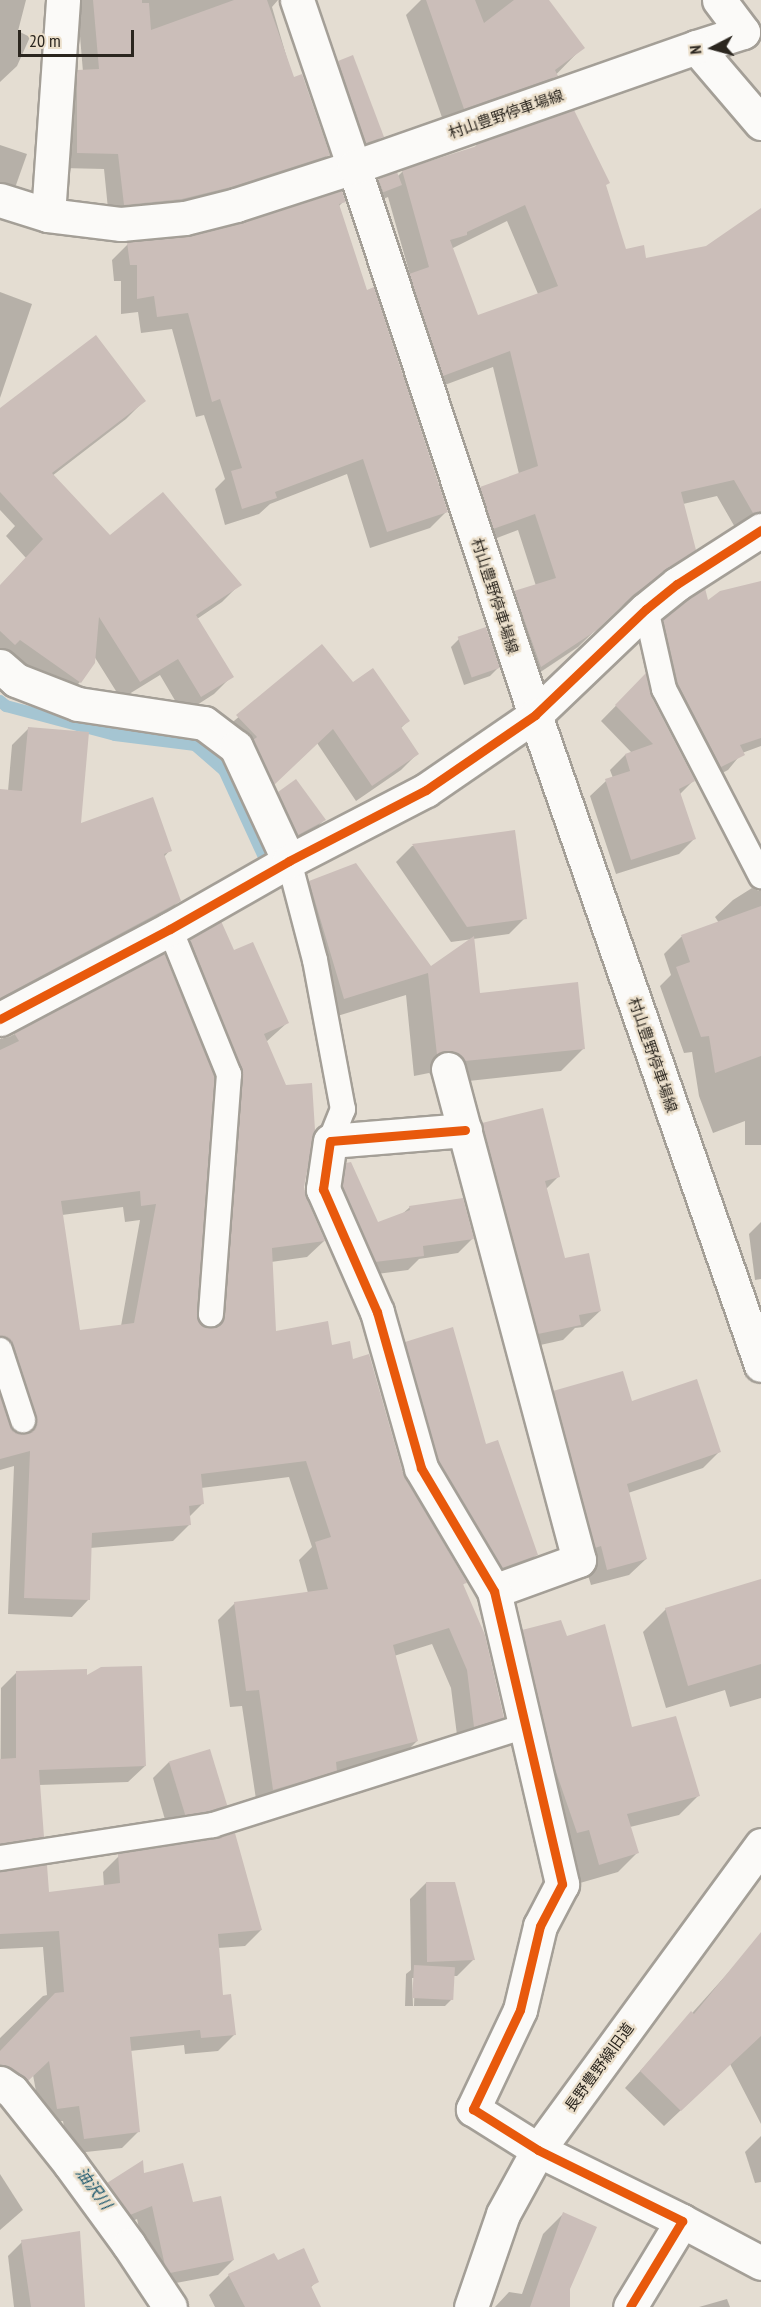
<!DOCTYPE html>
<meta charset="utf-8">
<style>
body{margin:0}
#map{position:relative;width:761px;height:2307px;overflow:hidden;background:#e4ddd2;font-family:"PT Sans Narrow","Noto Sans JP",sans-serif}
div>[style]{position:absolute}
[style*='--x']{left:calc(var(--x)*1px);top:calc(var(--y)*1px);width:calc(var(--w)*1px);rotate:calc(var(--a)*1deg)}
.shadow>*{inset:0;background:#0003}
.stream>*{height:12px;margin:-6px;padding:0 6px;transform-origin:6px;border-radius:6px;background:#a5c5d2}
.building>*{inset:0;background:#cbbeb9;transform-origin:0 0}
.roads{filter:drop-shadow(2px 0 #a49f97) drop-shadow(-2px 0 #a49f97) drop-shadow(0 2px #a49f97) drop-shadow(0 -2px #a49f97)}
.lane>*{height:24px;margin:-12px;padding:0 12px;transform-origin:12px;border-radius:12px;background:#fbfaf8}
.street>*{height:33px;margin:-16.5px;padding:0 16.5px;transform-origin:16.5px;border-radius:16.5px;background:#fbfaf8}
.secondary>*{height:33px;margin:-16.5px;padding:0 16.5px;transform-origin:16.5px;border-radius:16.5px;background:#fbfaf8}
.cycleway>*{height:9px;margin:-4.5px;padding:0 4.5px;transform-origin:4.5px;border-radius:4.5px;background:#e8590c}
span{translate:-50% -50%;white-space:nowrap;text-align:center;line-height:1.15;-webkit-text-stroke:4.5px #ebdfcb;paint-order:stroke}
.street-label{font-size:15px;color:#2b261f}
.water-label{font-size:16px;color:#14536b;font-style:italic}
.north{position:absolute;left:683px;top:18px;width:60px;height:60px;-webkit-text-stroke:4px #ebdfcb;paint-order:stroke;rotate:264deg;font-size:16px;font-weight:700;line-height:24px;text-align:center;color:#2b261f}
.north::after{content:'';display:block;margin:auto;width:21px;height:27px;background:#2b261f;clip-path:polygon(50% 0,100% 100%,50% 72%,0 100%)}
.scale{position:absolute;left:18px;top:30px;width:116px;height:27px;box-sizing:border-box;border:3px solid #2b261f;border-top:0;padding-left:8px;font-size:18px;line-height:21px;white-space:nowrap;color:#2b261f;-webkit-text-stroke:4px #ebdfcb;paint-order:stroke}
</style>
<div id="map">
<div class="shadow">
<div style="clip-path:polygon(0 0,26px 0,18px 31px,30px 37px,17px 66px,0 82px)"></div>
<div style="clip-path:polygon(77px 0,278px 0,272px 7px,293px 79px,328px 155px,313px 170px,165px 214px,109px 219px,104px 169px,62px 168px,62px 87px,78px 72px,83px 72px)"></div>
<div style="clip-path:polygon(421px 0,547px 0,583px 47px,537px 94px,445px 126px,406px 15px)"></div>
<div style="clip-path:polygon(338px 62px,382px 136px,366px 153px,322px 78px)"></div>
<div style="clip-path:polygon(0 145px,27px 154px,16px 185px,0 201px)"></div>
<div style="clip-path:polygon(evenodd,477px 145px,605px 186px,625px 250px,645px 260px,706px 247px,761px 210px,761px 514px,736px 529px,717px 496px,683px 504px,694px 549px,676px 567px,615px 611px,578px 647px,524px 683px,497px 610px,515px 593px,536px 586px,518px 530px,476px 546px,463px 506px,480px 489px,519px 474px,493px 367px,426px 392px,393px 293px,410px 275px,388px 197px,366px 206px,362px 196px,378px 180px,397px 177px,403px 171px,473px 149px,477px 145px,507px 221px,538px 294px,477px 317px,451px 249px,507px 221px)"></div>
<div style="clip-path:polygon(344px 201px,338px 207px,366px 292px,446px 512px,430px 528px,370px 548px,347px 474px,270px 504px,259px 514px,225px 525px,215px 489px,225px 479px,204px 415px,196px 417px,172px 329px,141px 333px,138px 312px,121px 314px,121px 281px,114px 281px,112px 260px,128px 244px,190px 238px)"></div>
<div style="clip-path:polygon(0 292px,32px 304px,0 398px)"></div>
<div style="clip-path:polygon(144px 401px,126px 419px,52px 476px,110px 538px,240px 584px,222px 602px,197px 619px,232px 676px,214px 694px,183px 714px,160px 675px,121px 699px,94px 656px,94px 662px,80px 682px,62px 700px,0 658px,0 586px,26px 558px,6px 536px,15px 526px,0 510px,0 409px)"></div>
<div style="clip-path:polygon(761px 583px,761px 746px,742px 753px,728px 770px,705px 782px,648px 636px,664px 621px)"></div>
<div style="clip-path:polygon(459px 639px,498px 668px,490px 676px,464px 685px,451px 647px)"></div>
<div style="clip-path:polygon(322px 646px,353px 684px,408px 721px,400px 729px,417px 754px,401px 770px,356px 801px,317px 743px,258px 799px,221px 732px)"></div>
<div style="clip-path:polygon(645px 676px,650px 696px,694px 780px,679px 795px,694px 839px,679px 854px,616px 874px,590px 796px,606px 781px,613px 778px,610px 770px,625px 755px,632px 753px,601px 721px)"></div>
<div style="clip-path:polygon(28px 729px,79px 825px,170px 850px,164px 857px,179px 901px,162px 918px,0 1004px,0 790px,8px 791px,12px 745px)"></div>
<div style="clip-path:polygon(279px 793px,324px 820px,308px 836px,281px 850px,262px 810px)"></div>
<div style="clip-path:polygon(514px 832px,525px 918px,509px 934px,473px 939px,479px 994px,584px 1048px,561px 1071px,441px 1084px,429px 1073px,414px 1076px,406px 995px,321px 1021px,287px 905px,310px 882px,431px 969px,473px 939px,451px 942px,396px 862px,412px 846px)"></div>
<div style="clip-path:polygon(761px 852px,761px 1145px,745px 1145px,745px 1121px,713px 1133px,699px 1096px,692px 1052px,684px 1053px,660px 986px,671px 975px,664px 954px,681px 937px,719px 923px,715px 917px,733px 900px,752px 888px,759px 891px,746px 867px)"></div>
<div style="clip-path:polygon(evenodd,220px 924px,234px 952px,287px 1023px,266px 1042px,304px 1197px,324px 1241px,307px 1257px,271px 1262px,274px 1332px,331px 1347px,352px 1361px,402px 1474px,465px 1582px,462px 1586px,503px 1717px,486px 1734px,458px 1743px,451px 1688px,432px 1644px,394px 1656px,417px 1741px,400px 1758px,257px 1806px,242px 1706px,230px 1707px,218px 1620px,235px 1603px,308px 1593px,299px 1560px,312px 1547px,289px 1477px,201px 1488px,202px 1504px,189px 1517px,190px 1524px,173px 1541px,90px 1548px,88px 1600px,72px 1617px,8px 1614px,14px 1466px,0 1470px,0 1400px,8px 1425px,22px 1438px,0 1371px,0 1039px,9px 1037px,164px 955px,195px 1313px,202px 1327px,209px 1328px,227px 1092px,174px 958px,191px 941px,220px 924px,123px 1207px,125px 1222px,140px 1220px,121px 1326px,79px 1332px,62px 1215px,123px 1207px)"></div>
<div style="clip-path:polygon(482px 1124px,558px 1177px,545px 1190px,564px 1260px,600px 1311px,583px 1327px,575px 1328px,563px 1340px,522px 1349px,466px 1140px)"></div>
<div style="clip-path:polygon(346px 1164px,377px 1224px,401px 1215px,410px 1207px,472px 1239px,458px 1253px,419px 1259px,408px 1270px,361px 1276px,332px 1179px)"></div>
<div style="clip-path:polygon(761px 1222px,761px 1279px,755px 1280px,749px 1234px)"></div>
<div style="clip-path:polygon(406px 1344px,485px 1446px,536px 1555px,520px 1571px,486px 1583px,390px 1360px)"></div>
<div style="clip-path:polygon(554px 1392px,630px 1403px,719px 1452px,703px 1468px,628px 1493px,646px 1559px,629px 1575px,591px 1585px,538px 1409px)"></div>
<div style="clip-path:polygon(761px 1581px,761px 1698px,730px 1707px,725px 1690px,666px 1708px,643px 1632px,666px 1609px)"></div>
<div style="clip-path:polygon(523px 1632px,566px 1638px,631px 1729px,698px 1796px,679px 1815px,630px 1827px,637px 1853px,618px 1872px,580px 1883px,504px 1651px)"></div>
<div style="clip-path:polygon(17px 1672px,85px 1678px,145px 1766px,128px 1782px,39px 1785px,43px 1836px,27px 1852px,0 1857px,1px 1688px)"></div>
<div style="clip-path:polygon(169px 1762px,225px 1805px,209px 1822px,168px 1830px,153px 1778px)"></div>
<div style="clip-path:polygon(119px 1856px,261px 1930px,245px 1946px,218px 1948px,222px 1996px,234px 2035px,218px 2051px,185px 2054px,184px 2045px,130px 2051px,138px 2132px,122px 2148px,68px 2154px,63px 2121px,42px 2124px,33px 2075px,11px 2096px,0 2089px,0 2038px,43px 1996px,47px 1995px,43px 1947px,0 1949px,0 1873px,47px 1894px,104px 1887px,103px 1872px)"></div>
<div style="clip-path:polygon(426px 1883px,473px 1960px,457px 1976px,453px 1976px,453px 1998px,445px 2006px,414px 2006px,415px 1978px,412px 1978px,413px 2006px,405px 2006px,406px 1974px,411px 1970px,410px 1899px)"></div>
<div style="clip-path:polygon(745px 1954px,761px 1968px,761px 2124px,730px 2064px,664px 2126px,625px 2088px)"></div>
<div style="clip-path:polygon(761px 2136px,761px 2182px,755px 2183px,745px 2152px)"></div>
<div style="clip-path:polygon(0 2174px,23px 2210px,0 2230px)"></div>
<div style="clip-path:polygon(143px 2175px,192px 2204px,233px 2260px,218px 2275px,155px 2287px,151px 2281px,137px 2219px,115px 2229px,93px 2199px,108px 2185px)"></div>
<div style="clip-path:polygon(563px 2214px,568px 2307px,495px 2307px,509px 2292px,522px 2294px,543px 2234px)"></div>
<div style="clip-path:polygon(22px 2242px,83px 2307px,14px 2307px,8px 2256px)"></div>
<div style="clip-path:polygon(278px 2262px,317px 2281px,310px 2288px,319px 2307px,215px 2307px,209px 2295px,229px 2275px)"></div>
<div style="clip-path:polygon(727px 2299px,730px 2307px,699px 2307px)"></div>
</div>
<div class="stream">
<div style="--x:0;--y:701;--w:8;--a:40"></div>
<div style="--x:6;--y:706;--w:113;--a:14.9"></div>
<div style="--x:115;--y:735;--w:81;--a:7.1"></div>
<div style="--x:195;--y:745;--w:38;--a:41"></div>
<div style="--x:224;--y:770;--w:96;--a:65.3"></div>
</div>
<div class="building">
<div style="clip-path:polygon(93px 0,142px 0,142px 3px,149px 3px,151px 30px,234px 0,267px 0,294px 77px,302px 74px,330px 155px,231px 187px,182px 199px,124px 205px,118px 154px,77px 153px,77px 70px,99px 69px)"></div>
<div style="clip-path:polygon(426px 0,475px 0,484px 23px,514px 0,549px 0,585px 48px,555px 70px,558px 76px,464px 109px)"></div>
<div style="clip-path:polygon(353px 55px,384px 137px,366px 143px,338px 61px)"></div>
<div style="clip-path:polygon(evenodd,574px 110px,610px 183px,606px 185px,626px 249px,644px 245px,646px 258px,706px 246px,761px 208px,761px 511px,753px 513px,734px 480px,681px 492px,696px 550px,634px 594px,597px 630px,541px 667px,514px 591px,556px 578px,535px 514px,493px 529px,480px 487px,538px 466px,510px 351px,443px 376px,409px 274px,429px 267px,402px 170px,477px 146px,476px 144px,574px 110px,525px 205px,558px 286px,478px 315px,450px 240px,467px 235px,467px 232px,525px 205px)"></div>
<div style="left:397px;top:172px;width:14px;height:20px;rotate:69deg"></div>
<div style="clip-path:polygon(342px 191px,346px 202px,339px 204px,367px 290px,374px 287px,448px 512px,387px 532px,363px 459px,275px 492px,277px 498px,242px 509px,231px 471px,242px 468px,220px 399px,212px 402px,188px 313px,157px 317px,154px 296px,137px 299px,137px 265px,130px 265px,127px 242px,190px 236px,242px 223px)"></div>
<div style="clip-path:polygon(96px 335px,146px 401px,52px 473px,110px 535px,163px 492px,242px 585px,196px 615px,234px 677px,201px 697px,178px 659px,140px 682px,99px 617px,95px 663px,81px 683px,20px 640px,15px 645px,0 631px,0 585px,43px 539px,0 492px,0 408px)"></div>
<div style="clip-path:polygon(761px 581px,761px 738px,740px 745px,745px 755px,721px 767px,678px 684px,663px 619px,705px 588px,708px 600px,720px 591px)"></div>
<div style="left:486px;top:627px;width:43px;height:30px;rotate:71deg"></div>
<div style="clip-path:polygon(322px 644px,353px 682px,373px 668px,410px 721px,401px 727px,419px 754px,372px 786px,333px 729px,274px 785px,253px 740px,257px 737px,236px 715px)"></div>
<div style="clip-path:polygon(646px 673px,651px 696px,695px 781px,679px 789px,696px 839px,631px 860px,605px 779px,630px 771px,625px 754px,653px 744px,615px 705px)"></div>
<div style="clip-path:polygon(28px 727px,89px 732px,81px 823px,153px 797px,172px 851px,164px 854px,181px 901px,0 998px,0 789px,22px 791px)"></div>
<div style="clip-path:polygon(296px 779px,326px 820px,298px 835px,278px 792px)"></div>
<div style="clip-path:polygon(515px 830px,527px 919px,467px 927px,412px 844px)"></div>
<div style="clip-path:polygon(356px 863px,431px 966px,474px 936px,480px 993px,578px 982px,585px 1049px,465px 1061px,452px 1051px,437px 1055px,428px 973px,344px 999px,309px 881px)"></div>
<div style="clip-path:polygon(761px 906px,761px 1056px,715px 1073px,709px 1036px,701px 1037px,676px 967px,690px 962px,681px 935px)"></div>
<div style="clip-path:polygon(evenodd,221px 921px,234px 950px,253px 942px,289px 1023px,264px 1034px,286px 1085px,312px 1083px,315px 1130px,304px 1187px,306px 1197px,325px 1241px,272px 1248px,276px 1331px,328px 1321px,332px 1345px,350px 1341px,353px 1359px,369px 1354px,403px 1473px,467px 1583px,463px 1584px,485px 1635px,504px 1718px,474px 1727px,467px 1670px,449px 1628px,393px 1645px,418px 1741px,336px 1762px,337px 1771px,273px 1790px,259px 1690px,246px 1691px,234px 1602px,328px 1589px,315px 1542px,331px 1537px,306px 1461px,201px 1474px,204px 1504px,189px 1506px,191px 1525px,92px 1533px,90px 1600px,24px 1598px,30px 1451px,0 1459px,0 1396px,14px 1431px,28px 1433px,37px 1422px,14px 1346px,9px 1339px,0 1336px,0 1050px,19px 1041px,14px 1033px,164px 953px,215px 1076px,197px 1313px,203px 1326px,218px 1327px,225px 1315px,243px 1075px,190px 939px,221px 921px,140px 1191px,141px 1206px,156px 1204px,134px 1323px,80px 1330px,61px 1201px,140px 1191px)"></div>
<div style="clip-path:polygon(543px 1108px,560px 1177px,545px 1181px,565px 1258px,589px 1253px,601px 1311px,579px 1315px,581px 1325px,538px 1334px,482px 1123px)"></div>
<div style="clip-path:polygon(351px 1162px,378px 1222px,410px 1210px,409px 1206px,463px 1198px,474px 1239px,423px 1246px,424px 1256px,375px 1262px,342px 1186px,346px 1163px)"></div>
<div style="clip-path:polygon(453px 1327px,486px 1444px,498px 1440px,538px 1555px,502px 1568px,438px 1461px,405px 1342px)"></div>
<div style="clip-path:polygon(623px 1371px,632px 1401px,697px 1379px,721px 1452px,627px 1484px,647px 1559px,607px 1570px,601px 1546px,595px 1548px,553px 1391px)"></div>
<div style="clip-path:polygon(761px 1579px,761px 1664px,688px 1686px,665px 1608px)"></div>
<div style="clip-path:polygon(561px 1620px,567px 1636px,605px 1624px,632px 1727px,676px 1716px,700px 1796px,627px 1814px,639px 1853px,599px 1865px,589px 1830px,577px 1833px,553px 1763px,522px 1630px)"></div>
<div style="clip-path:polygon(142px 1666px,146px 1766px,39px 1770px,44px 1837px,0 1844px,0 1759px,16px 1758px,16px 1671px,87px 1669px,87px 1675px,101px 1667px)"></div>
<div style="left:210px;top:1749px;width:59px;height:43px;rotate:73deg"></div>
<div style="clip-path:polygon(235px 1833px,262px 1930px,218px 1934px,223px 1995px,231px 1994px,236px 2035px,201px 2038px,200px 2030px,130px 2037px,140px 2132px,84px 2139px,79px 2106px,57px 2109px,49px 2061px,28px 2081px,10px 2067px,0 2064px,0 2051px,55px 1993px,64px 1992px,59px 1931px,0 1934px,0 1872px,47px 1865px,49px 1892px,120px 1883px,118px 1854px,215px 1839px)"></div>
<div style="clip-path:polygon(426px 1882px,455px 1882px,475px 1960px,427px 1962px)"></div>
<div style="clip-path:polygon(761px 1932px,761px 2036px,681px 2111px,640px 2071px,691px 2011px,694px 2014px)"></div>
<div style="left:414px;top:1965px;width:41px;height:33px;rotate:3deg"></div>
<div style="clip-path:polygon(143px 2160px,144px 2173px,183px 2163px,193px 2202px,221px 2196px,234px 2260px,170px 2273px,165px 2266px,152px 2206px,130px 2215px,107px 2183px)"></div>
<div style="clip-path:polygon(563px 2212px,597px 2227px,570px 2289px,570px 2307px,530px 2307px)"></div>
<div style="clip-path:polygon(80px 2231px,85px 2307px,31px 2307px,21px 2240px)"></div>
<div style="clip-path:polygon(304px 2248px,319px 2282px,311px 2286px,321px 2307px,245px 2307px,228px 2274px,274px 2253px,278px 2260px)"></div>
</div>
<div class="roads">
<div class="lane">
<div style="--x:646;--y:609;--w:82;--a:77.3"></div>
<div style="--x:664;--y:689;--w:211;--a:62.6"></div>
<div style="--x:289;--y:861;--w:102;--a:75.3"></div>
<div style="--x:315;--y:960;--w:152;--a:79.4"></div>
<div style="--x:343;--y:1109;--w:35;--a:112"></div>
<div style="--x:170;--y:929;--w:157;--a:67.9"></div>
<div style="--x:229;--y:1074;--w:241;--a:94.3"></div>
<div style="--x:0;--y:1350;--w:74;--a:71.8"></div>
<div style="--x:0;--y:1858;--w:216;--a:-8.8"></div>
<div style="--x:213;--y:1825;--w:328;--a:-17.6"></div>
</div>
<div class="street">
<div style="--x:297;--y:0;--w:176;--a:71.2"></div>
<div style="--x:719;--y:0;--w:40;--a:53"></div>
<div style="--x:743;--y:32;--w:49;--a:162.3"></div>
<div style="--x:696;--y:47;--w:100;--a:49.5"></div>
<div style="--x:48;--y:215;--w:216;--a:-86"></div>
<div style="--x:0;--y:666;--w:21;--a:41"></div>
<div style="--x:16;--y:680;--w:66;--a:21.2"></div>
<div style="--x:78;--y:704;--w:127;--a:8.6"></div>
<div style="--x:204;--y:723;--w:40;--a:37"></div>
<div style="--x:236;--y:747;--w:126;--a:65.1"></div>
<div style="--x:0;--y:1019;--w:192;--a:-27.9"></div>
<div style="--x:170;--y:929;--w:137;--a:-29.7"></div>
<div style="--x:289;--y:861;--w:154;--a:-27.4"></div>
<div style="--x:426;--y:790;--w:132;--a:-34.5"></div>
<div style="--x:535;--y:715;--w:153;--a:-43.7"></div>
<div style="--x:646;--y:609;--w:40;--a:-39"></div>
<div style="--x:677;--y:584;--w:100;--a:-32.7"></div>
<div style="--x:448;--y:1069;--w:508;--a:75.06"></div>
<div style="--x:579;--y:1560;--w:90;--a:160"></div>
<div style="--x:465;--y:1130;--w:135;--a:175.3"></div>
<div style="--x:330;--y:1141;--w:49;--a:98.3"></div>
<div style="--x:323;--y:1189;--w:134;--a:66.3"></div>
<div style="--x:377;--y:1312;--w:162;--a:74.2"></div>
<div style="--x:421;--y:1468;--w:143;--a:59.3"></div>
<div style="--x:494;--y:1591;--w:301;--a:76.9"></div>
<div style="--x:562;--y:1884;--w:47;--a:117.6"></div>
<div style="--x:540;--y:1926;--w:86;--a:103.4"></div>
<div style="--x:520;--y:2010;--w:110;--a:115.4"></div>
<div style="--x:473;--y:2109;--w:77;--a:32.2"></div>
<div style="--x:538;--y:2150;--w:161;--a:26.2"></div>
<div style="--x:682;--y:2221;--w:100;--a:121.2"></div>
<div style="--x:0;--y:2083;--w:14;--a:34"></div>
<div style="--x:12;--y:2091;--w:93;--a:51.5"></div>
<div style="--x:70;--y:2164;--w:100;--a:53.9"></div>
<div style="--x:129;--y:2245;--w:74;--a:56.5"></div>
<div style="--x:682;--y:2221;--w:89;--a:28"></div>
</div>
<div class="secondary">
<div style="--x:354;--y:167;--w:577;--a:71.72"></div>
<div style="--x:535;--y:715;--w:688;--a:70.83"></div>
<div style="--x:0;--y:200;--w:50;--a:17.4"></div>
<div style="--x:48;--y:215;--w:74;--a:7"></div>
<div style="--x:121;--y:224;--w:64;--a:-5.4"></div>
<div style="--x:185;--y:218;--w:53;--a:-14.3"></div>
<div style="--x:236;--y:205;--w:124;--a:-17.9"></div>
<div style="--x:354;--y:167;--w:362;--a:-19.3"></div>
<div style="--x:471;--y:2307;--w:98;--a:-71"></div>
<div style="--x:503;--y:2214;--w:73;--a:-61.3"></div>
<div style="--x:538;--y:2150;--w:378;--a:-53.8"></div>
</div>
</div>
<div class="cycleway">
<div style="--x:0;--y:1019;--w:192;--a:-27.9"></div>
<div style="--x:170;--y:929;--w:137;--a:-29.7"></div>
<div style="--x:289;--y:861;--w:154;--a:-27.4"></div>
<div style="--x:426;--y:790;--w:132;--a:-34.5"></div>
<div style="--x:535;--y:715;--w:153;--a:-43.7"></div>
<div style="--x:646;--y:609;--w:40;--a:-39"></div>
<div style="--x:677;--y:584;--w:100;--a:-32.7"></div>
<div style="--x:465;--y:1130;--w:135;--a:175.3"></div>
<div style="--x:330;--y:1141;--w:49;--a:98.3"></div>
<div style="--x:323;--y:1189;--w:134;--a:66.3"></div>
<div style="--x:377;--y:1312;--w:162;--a:74.2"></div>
<div style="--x:421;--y:1468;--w:143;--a:59.3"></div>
<div style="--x:494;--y:1591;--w:301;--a:76.9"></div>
<div style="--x:562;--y:1884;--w:47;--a:117.6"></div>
<div style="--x:540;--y:1926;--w:86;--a:103.4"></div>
<div style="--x:520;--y:2010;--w:110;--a:115.4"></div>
<div style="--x:473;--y:2109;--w:77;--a:32.2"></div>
<div style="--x:538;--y:2150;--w:161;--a:26.2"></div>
<div style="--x:682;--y:2221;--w:100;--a:121.2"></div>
</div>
<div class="street-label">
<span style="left:506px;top:114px;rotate:-19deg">村山豊野停車場線</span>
<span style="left:495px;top:596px;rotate:72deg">村山豊野停車場線</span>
<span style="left:653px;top:1055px;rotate:71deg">村山豊野停車場線</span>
<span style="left:599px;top:2067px;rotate:-54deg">長野豊野線旧道</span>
</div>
<div class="water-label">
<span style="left:94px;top:2188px;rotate:53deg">油沢川</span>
</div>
<div class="north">N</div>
<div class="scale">20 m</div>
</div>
